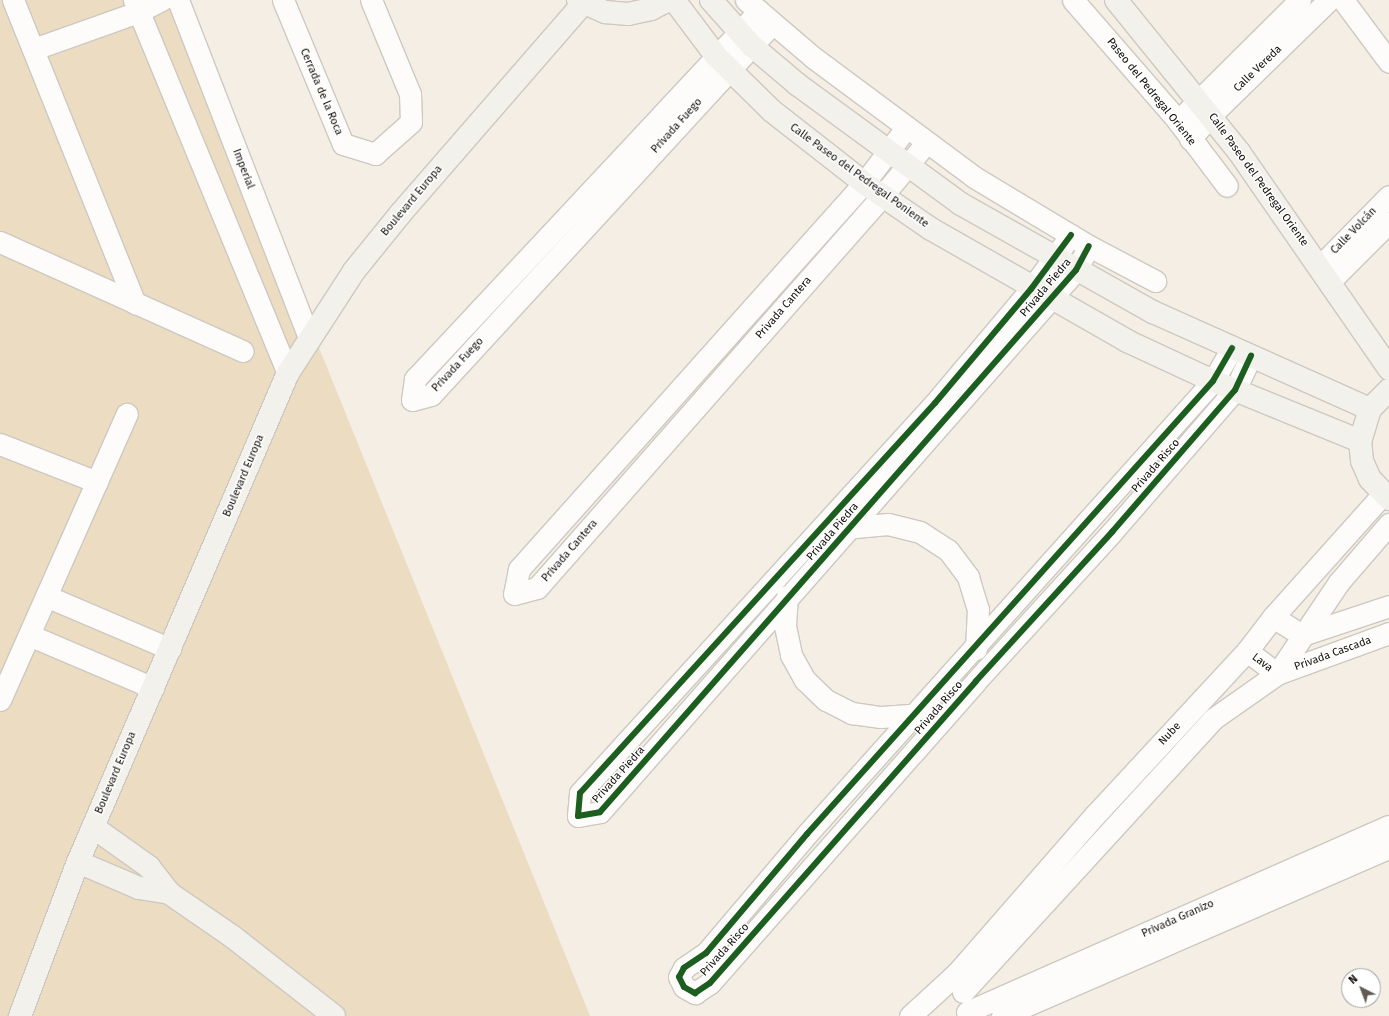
<!DOCTYPE html>
<meta charset="utf-8">
<style>
body{margin:0}
#map{position:relative;width:1389px;height:1016px;overflow:hidden;background:#f4eee4;font-family:"Fira Sans",sans-serif}
div>[style]{position:absolute}
[style*='--x']{left:calc(var(--x)*1px);top:calc(var(--y)*1px);width:calc(var(--w)*1px);rotate:calc(var(--a)*1deg)}
.green>*{inset:0;background:#ebdcc2}
.roads{filter:drop-shadow(1px 0 #cdc9c1) drop-shadow(-1px 0 #cdc9c1) drop-shadow(0 1px #cdc9c1) drop-shadow(0 -1px #cdc9c1)}
.street>*{height:21px;margin:-10.5px;padding:0 10.5px;transform-origin:10.5px;border-radius:10.5px;background:#fdfcfb}
.secondary>*{height:22px;margin:-11px;padding:0 11px;transform-origin:11px;border-radius:11px;background:#f3f1ec}
.cycleway>*{height:6px;margin:-3px;padding:0 3px;transform-origin:3px;border-radius:3px;background:#1b5e20}
span{translate:-50% -50%;white-space:nowrap;text-align:center;line-height:1.15;-webkit-text-stroke:3px #fff;paint-order:stroke}
.street-label{font-size:11px;color:#110d08}
.north{position:absolute;left:1341px;top:968px;width:40px;height:40px;box-sizing:border-box;background:#fff;border:1px solid #a09e9c;border-radius:50%;rotate:318deg;font-size:11px;font-weight:700;line-height:16px;text-align:center;color:#110d08}
.north::after{content:'';display:block;margin:auto;width:14px;height:18px;background:#605c55;clip-path:polygon(50% 0,100% 100%,50% 72%,0 100%)}
</style>
<div id="map">
<div class="green">
<div style="clip-path:polygon(0 0,178px 0,590px 1016px,0 1016px)"></div>
</div>
<div class="roads">
<div class="street">
<div style="--x:13;--y:0;--w:327;--a:68.1"></div>
<div style="--x:134;--y:0;--w:404;--a:67.6"></div>
<div style="--x:178;--y:0;--w:362;--a:68.8"></div>
<div style="--x:283;--y:0;--w:156;--a:67.4"></div>
<div style="--x:343;--y:144;--w:34;--a:17"></div>
<div style="--x:375;--y:154;--w:48;--a:-41.6"></div>
<div style="--x:411;--y:122;--w:28;--a:-92"></div>
<div style="--x:410;--y:94;--w:102;--a:-112.5"></div>
<div style="--x:746;--y:0;--w:89;--a:40.5"></div>
<div style="--x:814;--y:58;--w:199;--a:36.6"></div>
<div style="--x:974;--y:177;--w:134;--a:31"></div>
<div style="--x:1089;--y:246;--w:75;--a:27.9"></div>
<div style="--x:1073;--y:0;--w:160;--a:49"></div>
<div style="--x:1178;--y:121;--w:81;--a:53"></div>
<div style="--x:1343;--y:0;--w:77;--a:53.4"></div>
<div style="--x:759;--y:11;--w:504;--a:133.07"></div>
<div style="--x:415;--y:379;--w:21;--a:98"></div>
<div style="--x:412;--y:400;--w:20;--a:-15"></div>
<div style="--x:431;--y:395;--w:505;--a:-47.41"></div>
<div style="--x:34;--y:49;--w:110;--a:-19.6"></div>
<div style="--x:138;--y:12;--w:27;--a:-27"></div>
<div style="--x:1178;--y:121;--w:172;--a:-44.8"></div>
<div style="--x:906;--y:128;--w:69;--a:127.4"></div>
<div style="--x:864;--y:183;--w:518;--a:131.79"></div>
<div style="--x:519;--y:569;--w:25;--a:101"></div>
<div style="--x:514;--y:594;--w:24;--a:-15"></div>
<div style="--x:537;--y:588;--w:524;--a:-48.64"></div>
<div style="--x:883;--y:195;--w:67;--a:-50.4"></div>
<div style="--x:1190;--y:139;--w:32;--a:-49"></div>
<div style="--x:1211;--y:115;--w:165;--a:-44.3"></div>
<div style="--x:1071;--y:235;--w:67;--a:126.5"></div>
<div style="--x:1031;--y:289;--w:149;--a:130.1"></div>
<div style="--x:935;--y:403;--w:527;--a:132.31"></div>
<div style="--x:580;--y:793;--w:23;--a:95"></div>
<div style="--x:578;--y:816;--w:22;--a:-10"></div>
<div style="--x:600;--y:812;--w:721;--a:-48.71"></div>
<div style="--x:1076;--y:270;--w:27;--a:-62"></div>
<div style="--x:0;--y:242;--w:266;--a:24.2"></div>
<div style="--x:1320;--y:266;--w:98;--a:-45.4"></div>
<div style="--x:1330;--y:281;--w:83;--a:-45"></div>
<div style="--x:1232;--y:348;--w:38;--a:120"></div>
<div style="--x:1213;--y:381;--w:608;--a:131.87"></div>
<div style="--x:807;--y:834;--w:156;--a:130.3"></div>
<div style="--x:706;--y:953;--w:27;--a:146"></div>
<div style="--x:684;--y:968;--w:10;--a:119"></div>
<div style="--x:679;--y:977;--w:11;--a:63"></div>
<div style="--x:684;--y:987;--w:13;--a:29"></div>
<div style="--x:695;--y:993;--w:18;--a:-34"></div>
<div style="--x:710;--y:983;--w:402;--a:-48.6"></div>
<div style="--x:976;--y:681;--w:202;--a:-47.6"></div>
<div style="--x:1112;--y:532;--w:188;--a:-49.1"></div>
<div style="--x:1235;--y:390;--w:38;--a:-65"></div>
<div style="--x:0;--y:444;--w:104;--a:21.4"></div>
<div style="--x:845;--y:528;--w:43;--a:-5.3"></div>
<div style="--x:888;--y:524;--w:33;--a:14"></div>
<div style="--x:920;--y:532;--w:33;--a:33"></div>
<div style="--x:948;--y:550;--w:34;--a:53"></div>
<div style="--x:968;--y:577;--w:34;--a:73"></div>
<div style="--x:978;--y:609;--w:40;--a:92.9"></div>
<div style="--x:46;--y:596;--w:135;--a:23.1"></div>
<div style="--x:787;--y:596;--w:30;--a:94"></div>
<div style="--x:785;--y:626;--w:30;--a:78"></div>
<div style="--x:791;--y:655;--w:29;--a:61"></div>
<div style="--x:805;--y:680;--w:29;--a:44"></div>
<div style="--x:826;--y:700;--w:29;--a:27"></div>
<div style="--x:852;--y:713;--w:29;--a:8"></div>
<div style="--x:881;--y:717;--w:39;--a:-4"></div>
<div style="--x:1273;--y:617;--w:34;--a:32"></div>
<div style="--x:1302;--y:635;--w:92;--a:-18.4"></div>
<div style="--x:29;--y:635;--w:135;--a:23.1"></div>
<div style="--x:1247;--y:651;--w:38;--a:37"></div>
<div style="--x:1277;--y:674;--w:119;--a:-20.1"></div>
<div style="--x:0;--y:700;--w:313;--a:-66.1"></div>
<div style="--x:963;--y:992;--w:370;--a:-47.5"></div>
<div style="--x:1213;--y:719;--w:78;--a:-35.1"></div>
<div style="--x:1277;--y:674;--w:111;--a:-56"></div>
<div style="--x:1339;--y:582;--w:77;--a:-49.2"></div>
<div style="--x:967;--y:1012;--w:461;--a:-23.8"></div>
<div style="--x:910;--y:1016;--w:64;--a:-42.5"></div>
<div style="--x:957;--y:973;--w:210;--a:-48.9"></div>
<div style="--x:1095;--y:815;--w:224;--a:-47.2"></div>
<div style="--x:1247;--y:651;--w:43;--a:-52.6"></div>
<div style="--x:1273;--y:617;--w:165;--a:-48.2"></div>
<div style="--x:1002;--y:1016;--w:422;--a:-23.5"></div>
</div>
<div class="secondary">
<div style="--x:578;--y:0;--w:30;--a:24"></div>
<div style="--x:605;--y:12;--w:23;--a:5"></div>
<div style="--x:628;--y:14;--w:24;--a:-12"></div>
<div style="--x:651;--y:9;--w:20;--a:-27"></div>
<div style="--x:674;--y:0;--w:70;--a:53.1"></div>
<div style="--x:716;--y:56;--w:78;--a:44.5"></div>
<div style="--x:772;--y:111;--w:117;--a:38"></div>
<div style="--x:864;--y:183;--w:81;--a:34.5"></div>
<div style="--x:931;--y:229;--w:226;--a:29.7"></div>
<div style="--x:1127;--y:341;--w:95;--a:24.9"></div>
<div style="--x:1213;--y:381;--w:159;--a:22.2"></div>
<div style="--x:711;--y:0;--w:62;--a:48.3"></div>
<div style="--x:752;--y:46;--w:59;--a:40.2"></div>
<div style="--x:797;--y:84;--w:203;--a:36.2"></div>
<div style="--x:961;--y:204;--w:220;--a:29.4"></div>
<div style="--x:1153;--y:312;--w:238;--a:24.1"></div>
<div style="--x:1116;--y:0;--w:196;--a:51"></div>
<div style="--x:1239;--y:152;--w:264;--a:55.3"></div>
<div style="--x:1389;--y:390;--w:27;--a:135"></div>
<div style="--x:1370;--y:409;--w:34;--a:107"></div>
<div style="--x:1360;--y:441;--w:20;--a:84"></div>
<div style="--x:1362;--y:461;--w:20;--a:66"></div>
<div style="--x:1370;--y:479;--w:28;--a:46"></div>
<div style="--x:93;--y:827;--w:69;--a:35.5"></div>
<div style="--x:149;--y:867;--w:33;--a:52"></div>
<div style="--x:169;--y:893;--w:78;--a:34.5"></div>
<div style="--x:233;--y:937;--w:128;--a:38"></div>
<div style="--x:78;--y:862;--w:66;--a:23.1"></div>
<div style="--x:139;--y:888;--w:30;--a:9"></div>
<div style="--x:20;--y:1016;--w:165;--a:-69.4"></div>
<div style="--x:78;--y:862;--w:532;--a:-66.76"></div>
<div style="--x:288;--y:373;--w:121;--a:-57.1"></div>
<div style="--x:354;--y:271;--w:75;--a:-51"></div>
<div style="--x:401;--y:213;--w:277;--a:-49"></div>
</div>
</div>
<div class="cycleway">
<div style="--x:1071;--y:235;--w:67;--a:126.5"></div>
<div style="--x:1031;--y:289;--w:149;--a:130.1"></div>
<div style="--x:935;--y:403;--w:527;--a:132.31"></div>
<div style="--x:580;--y:793;--w:23;--a:95"></div>
<div style="--x:578;--y:816;--w:22;--a:-10"></div>
<div style="--x:600;--y:812;--w:721;--a:-48.71"></div>
<div style="--x:1076;--y:270;--w:27;--a:-62"></div>
<div style="--x:1232;--y:348;--w:38;--a:120"></div>
<div style="--x:1213;--y:381;--w:608;--a:131.87"></div>
<div style="--x:807;--y:834;--w:156;--a:130.3"></div>
<div style="--x:706;--y:953;--w:27;--a:146"></div>
<div style="--x:684;--y:968;--w:10;--a:119"></div>
<div style="--x:679;--y:977;--w:11;--a:63"></div>
<div style="--x:684;--y:987;--w:13;--a:29"></div>
<div style="--x:695;--y:993;--w:18;--a:-34"></div>
<div style="--x:710;--y:983;--w:402;--a:-48.6"></div>
<div style="--x:976;--y:681;--w:202;--a:-47.6"></div>
<div style="--x:1112;--y:532;--w:188;--a:-49.1"></div>
<div style="--x:1235;--y:390;--w:38;--a:-65"></div>
</div>
<div class="street-label">
<span style="left:1258px;top:69px;rotate:-44deg">Calle Vereda</span>
<span style="left:321px;top:92px;rotate:67deg">Cerrada de la Roca</span>
<span style="left:1151px;top:92px;rotate:51deg">Paseo del Pedregal Oriente</span>
<span style="left:677px;top:126px;rotate:-48deg">Privada Fuego</span>
<span style="left:243px;top:169px;rotate:69deg">Imperial</span>
<span style="left:859px;top:176px;rotate:36deg">Calle Paseo del Pedregal Poniente</span>
<span style="left:1258px;top:180px;rotate:54deg">Calle Paseo del Pedregal Oriente</span>
<span style="left:412px;top:201px;rotate:-50deg">Boulevard Europa</span>
<span style="left:1354px;top:231px;rotate:-46deg">Calle Volcán</span>
<span style="left:1046px;top:288px;rotate:-50deg">Privada Piedra</span>
<span style="left:784px;top:308px;rotate:-49deg">Privada Cantera</span>
<span style="left:458px;top:365px;rotate:-47deg">Privada Fuego</span>
<span style="left:1156px;top:466px;rotate:-49deg">Privada Risco</span>
<span style="left:244px;top:476px;rotate:-67deg">Boulevard Europa</span>
<span style="left:833px;top:532px;rotate:-49deg">Privada Piedra</span>
<span style="left:570px;top:551px;rotate:-49deg">Privada Cantera</span>
<span style="left:1333px;top:654px;rotate:-20deg">Privada Cascada</span>
<span style="left:1262px;top:663px;rotate:38deg">Lava</span>
<span style="left:939px;top:708px;rotate:-49deg">Privada Risco</span>
<span style="left:1170px;top:734px;rotate:-47deg">Nube</span>
<span style="left:116px;top:773px;rotate:-67deg">Boulevard Europa</span>
<span style="left:619px;top:775px;rotate:-48deg">Privada Piedra</span>
<span style="left:1178px;top:919px;rotate:-24deg">Privada Granizo</span>
<span style="left:725px;top:950px;rotate:-48deg">Privada Risco</span>
</div>
<div class="north">N</div>
</div>
